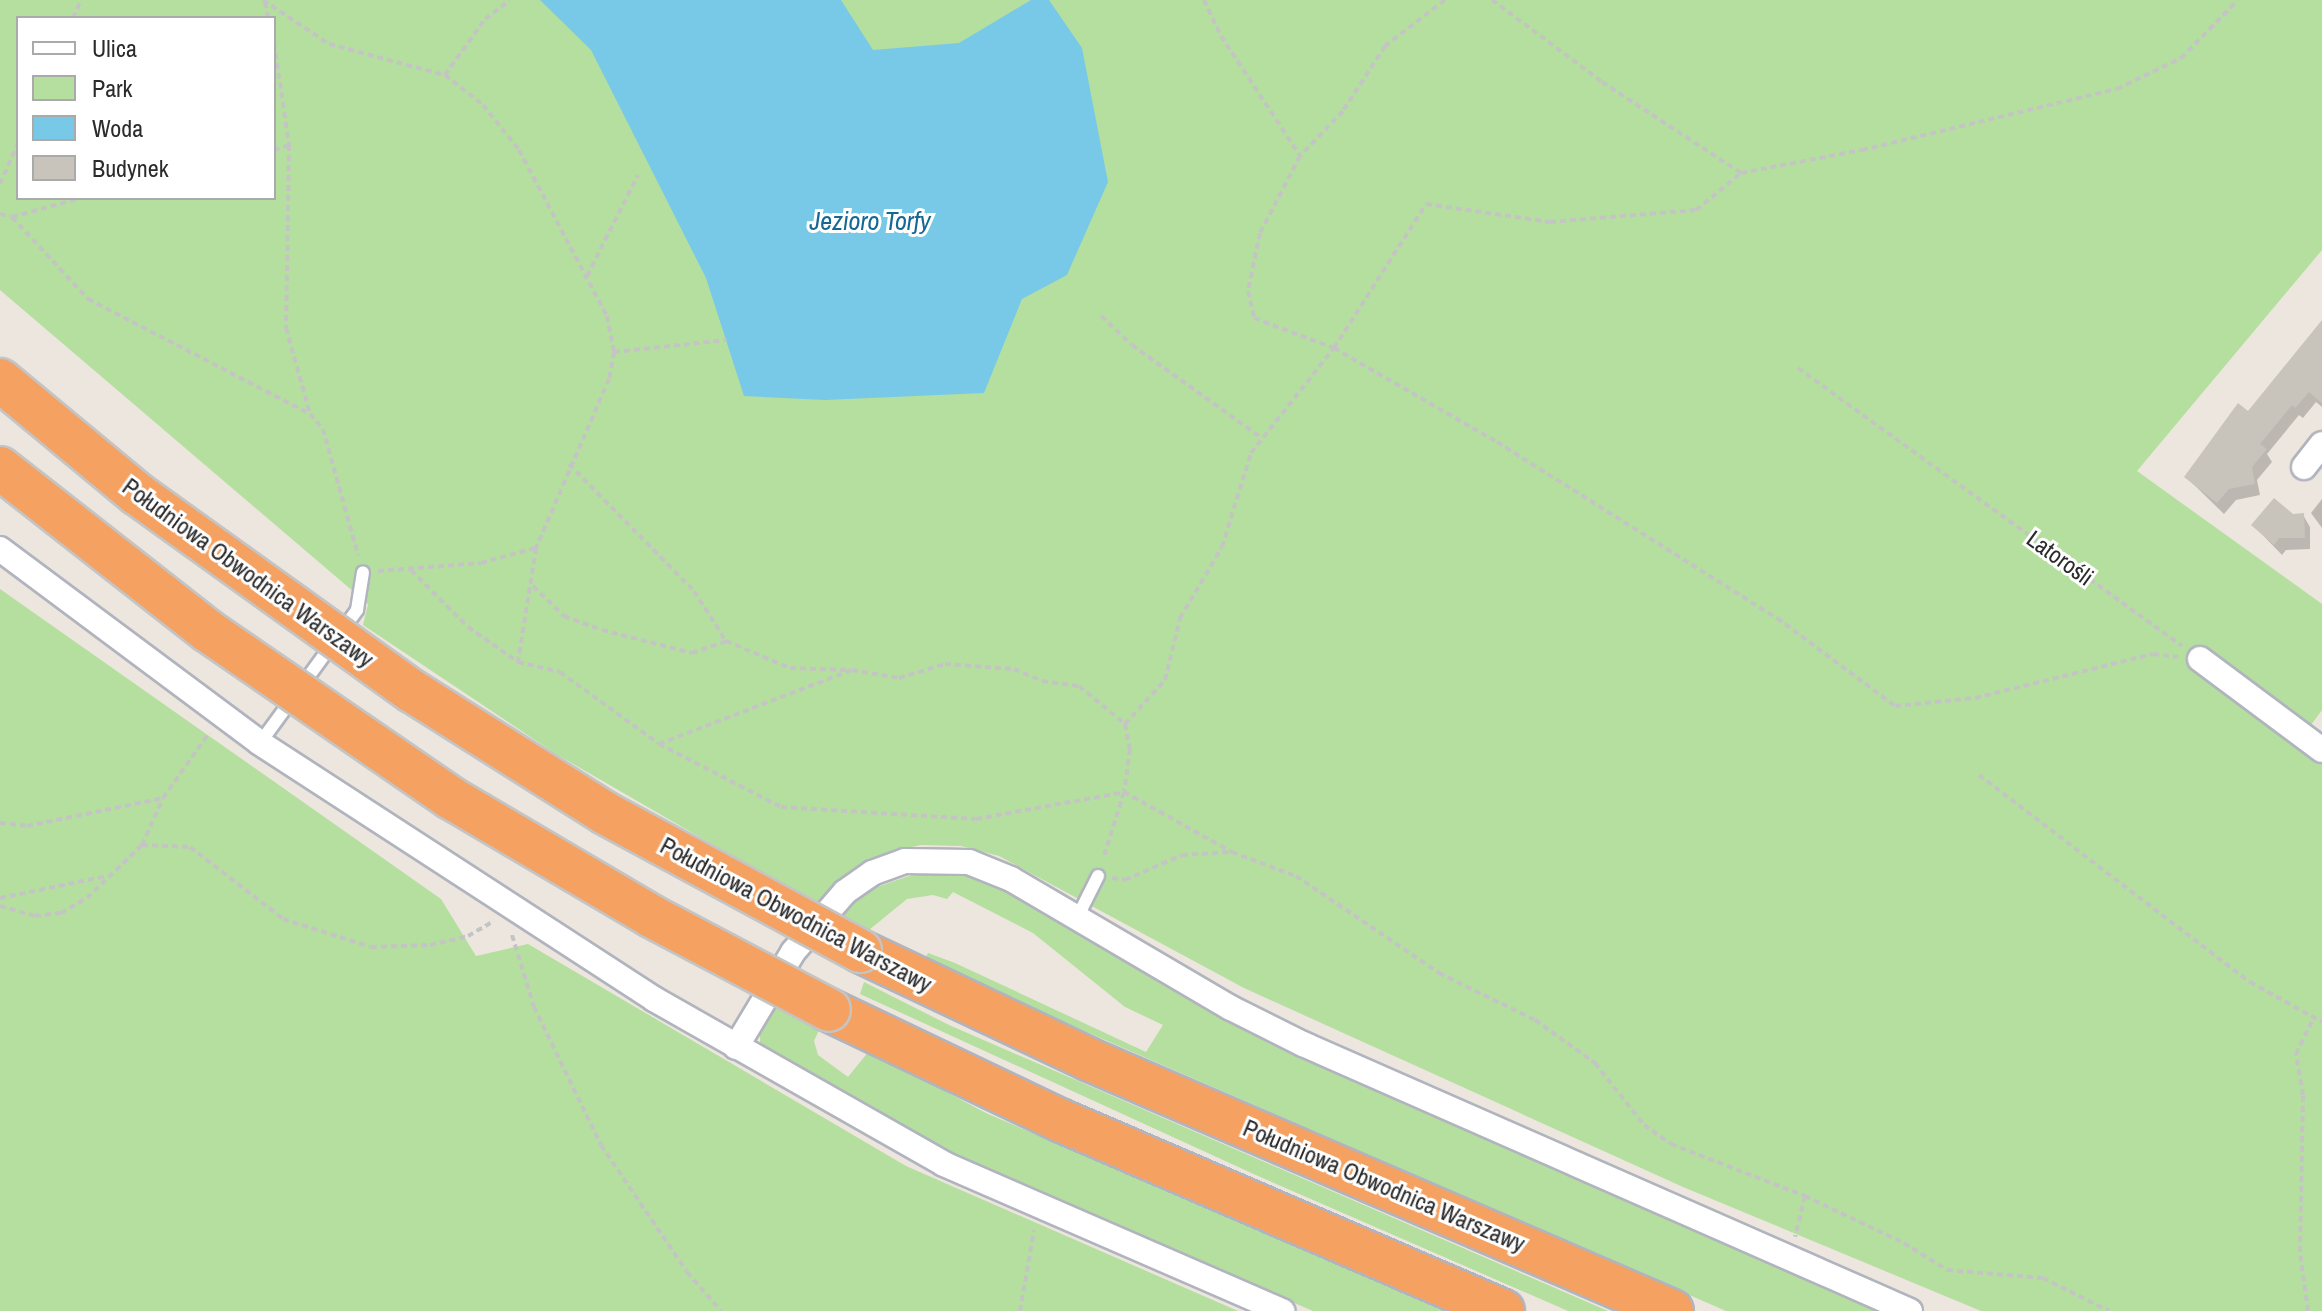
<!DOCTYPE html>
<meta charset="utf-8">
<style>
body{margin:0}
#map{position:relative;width:2322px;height:1311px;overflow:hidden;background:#ece6de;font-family:"Archivo Narrow",sans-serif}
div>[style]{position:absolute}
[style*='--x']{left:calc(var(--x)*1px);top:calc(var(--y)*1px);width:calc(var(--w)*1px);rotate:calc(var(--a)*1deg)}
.green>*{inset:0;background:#b4df9e}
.water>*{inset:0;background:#78c9e7}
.shadow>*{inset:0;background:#0003}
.building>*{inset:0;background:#c8c4bc}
.path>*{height:4px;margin-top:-2px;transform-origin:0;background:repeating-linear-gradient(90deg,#c4c4c4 0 6px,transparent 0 10px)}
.roads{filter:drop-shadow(2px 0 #b1b4be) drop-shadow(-2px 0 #b1b4be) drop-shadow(0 2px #b1b4be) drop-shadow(0 -2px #b1b4be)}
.service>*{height:12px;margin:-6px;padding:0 6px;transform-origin:6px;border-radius:6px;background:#fff}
.minor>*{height:24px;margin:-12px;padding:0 12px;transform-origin:12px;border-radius:12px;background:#fff}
.motorway>*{height:42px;margin:-21px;padding:0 21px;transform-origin:21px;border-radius:21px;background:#f4a161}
.bridges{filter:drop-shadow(2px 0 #c4c4c4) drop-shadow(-2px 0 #c4c4c4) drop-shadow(0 2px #c4c4c4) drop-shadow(0 -2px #c4c4c4)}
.motorway-bridge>*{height:42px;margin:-21px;padding:0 21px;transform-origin:21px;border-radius:21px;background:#f4a161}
span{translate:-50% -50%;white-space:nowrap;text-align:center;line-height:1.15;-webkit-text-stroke:6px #fff;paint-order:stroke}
.street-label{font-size:24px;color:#2b2b2b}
.water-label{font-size:26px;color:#166894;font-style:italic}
.legend{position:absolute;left:16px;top:16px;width:260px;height:184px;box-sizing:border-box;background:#fff;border:2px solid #aaa;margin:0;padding:10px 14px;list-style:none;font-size:24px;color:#2b2b2b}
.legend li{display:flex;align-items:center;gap:16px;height:40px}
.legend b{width:40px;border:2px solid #aaa}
</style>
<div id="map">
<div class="green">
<div style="clip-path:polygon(evenodd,0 0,2322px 0,2322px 250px,2137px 471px,2322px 604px,2322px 710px,2311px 725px,2322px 733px,2322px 1311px,1981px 1311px,1683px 1187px,1244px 988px,999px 856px,961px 846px,921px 845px,894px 851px,842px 880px,820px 904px,741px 861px,556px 754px,363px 625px,368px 604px,0 290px,0 0,18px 18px,274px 18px,274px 198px,18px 198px,18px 18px)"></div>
<div style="clip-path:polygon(0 589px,441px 899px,476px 956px,528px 944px,906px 1166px,1238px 1311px,0 1311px)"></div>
<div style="clip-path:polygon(926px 870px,984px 879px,1022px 895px,1224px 1018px,1887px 1311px,1726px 1311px,924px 961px,928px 953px,955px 963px,1146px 1052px,1163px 1025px,1125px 1007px,1033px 933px,953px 892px,947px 899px,933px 895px,907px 899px,869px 930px,838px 914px,863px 892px)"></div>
<div style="clip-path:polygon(864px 982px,949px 1025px,1608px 1311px,1568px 1311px,1258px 1176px,860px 994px)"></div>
<div style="clip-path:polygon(774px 1007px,820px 1028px,814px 1041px,818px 1055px,848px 1077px,869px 1051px,986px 1113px,1444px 1311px,1313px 1311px,933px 1147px,760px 1047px,760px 1030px)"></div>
</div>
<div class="water">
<div style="clip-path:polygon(540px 0,841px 0,873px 50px,959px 43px,1031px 0,1049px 0,1082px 48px,1108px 182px,1067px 275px,1022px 299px,984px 393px,825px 400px,744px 396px,706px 278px,591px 50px)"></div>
</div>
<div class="shadow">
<div style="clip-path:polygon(2322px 323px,2322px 407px,2316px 402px,2303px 418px,2299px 415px,2267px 454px,2272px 462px,2257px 480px,2260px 495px,2236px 500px,2224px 514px,2186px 477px,2248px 414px)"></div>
<div style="clip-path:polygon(2322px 499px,2322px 528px,2311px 513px)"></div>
<div style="clip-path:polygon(2303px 515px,2310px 527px,2310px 549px,2286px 550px,2282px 555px,2253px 525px)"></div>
</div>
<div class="building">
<div style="clip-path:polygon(2322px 320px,2322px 403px,2309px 392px,2295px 408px,2292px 405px,2260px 444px,2267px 449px,2252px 467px,2255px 484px,2229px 489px,2217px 503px,2184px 477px,2238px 403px,2248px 411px)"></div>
<div style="clip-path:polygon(2274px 498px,2293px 514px,2304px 513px,2305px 538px,2279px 538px,2274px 545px,2251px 525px)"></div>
</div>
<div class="path">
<div style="--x:263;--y:0;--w:79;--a:33.7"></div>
<div style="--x:329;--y:44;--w:120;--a:15"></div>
<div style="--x:445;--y:75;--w:48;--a:38.3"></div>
<div style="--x:483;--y:105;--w:58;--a:51.3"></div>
<div style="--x:519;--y:150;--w:188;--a:62.1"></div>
<div style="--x:607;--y:316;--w:37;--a:79"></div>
<div style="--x:614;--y:352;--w:27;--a:100"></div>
<div style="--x:609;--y:379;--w:184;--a:113.4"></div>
<div style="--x:536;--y:548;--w:115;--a:99"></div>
<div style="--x:518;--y:662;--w:43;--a:13.4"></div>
<div style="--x:560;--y:672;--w:122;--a:36"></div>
<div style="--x:659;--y:744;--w:137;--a:27.3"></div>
<div style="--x:781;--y:807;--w:195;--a:3.5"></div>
<div style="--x:976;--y:819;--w:150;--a:-10.3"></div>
<div style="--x:1124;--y:792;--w:124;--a:29.1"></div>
<div style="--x:1232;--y:852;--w:68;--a:20.6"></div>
<div style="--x:1296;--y:876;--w:173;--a:34.1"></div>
<div style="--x:1439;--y:973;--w:107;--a:26.1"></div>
<div style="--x:1535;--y:1020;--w:74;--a:35.6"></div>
<div style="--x:1595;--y:1063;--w:79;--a:51.7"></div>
<div style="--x:1644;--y:1125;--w:33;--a:35"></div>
<div style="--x:1671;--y:1144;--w:144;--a:21.2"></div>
<div style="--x:1805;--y:1196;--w:42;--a:103.7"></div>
<div style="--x:1204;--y:0;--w:40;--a:65"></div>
<div style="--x:1221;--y:36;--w:144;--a:56.6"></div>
<div style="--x:1445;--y:0;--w:76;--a:142.5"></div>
<div style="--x:1385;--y:46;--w:77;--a:122.9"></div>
<div style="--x:1343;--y:111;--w:62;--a:133.7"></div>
<div style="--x:1300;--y:156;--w:87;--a:117.5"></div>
<div style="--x:1260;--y:233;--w:59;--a:101.7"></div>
<div style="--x:1248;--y:291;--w:28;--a:77"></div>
<div style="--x:1254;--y:318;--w:85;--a:20.6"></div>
<div style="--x:1334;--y:348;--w:188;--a:30"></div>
<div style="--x:1497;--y:442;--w:331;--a:32.2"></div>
<div style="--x:1777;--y:618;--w:147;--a:36.7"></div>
<div style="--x:1895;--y:706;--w:80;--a:-5.7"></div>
<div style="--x:1975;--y:698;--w:183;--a:-13.9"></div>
<div style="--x:2153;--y:654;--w:25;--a:7"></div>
<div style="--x:1492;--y:0;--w:137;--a:36.7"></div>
<div style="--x:1602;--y:82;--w:166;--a:33.2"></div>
<div style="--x:265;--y:2;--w:16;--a:79"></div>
<div style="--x:73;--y:18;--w:20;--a:-66"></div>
<div style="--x:274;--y:43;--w:103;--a:81.6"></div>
<div style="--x:289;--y:145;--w:183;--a:90.9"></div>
<div style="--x:286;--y:328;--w:89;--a:74.4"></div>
<div style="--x:445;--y:75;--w:69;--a:-54.5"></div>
<div style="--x:485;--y:19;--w:31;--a:-37"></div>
<div style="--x:274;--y:150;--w:16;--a:-18"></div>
<div style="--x:0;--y:184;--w:45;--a:-66.3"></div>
<div style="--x:0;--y:214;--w:12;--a:14"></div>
<div style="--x:12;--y:217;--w:112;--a:47.2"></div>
<div style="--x:88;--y:299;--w:250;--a:27.4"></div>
<div style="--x:310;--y:414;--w:20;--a:49"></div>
<div style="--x:323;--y:429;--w:131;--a:74.5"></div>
<div style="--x:12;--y:217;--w:72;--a:-15.4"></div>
<div style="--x:587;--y:276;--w:113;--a:-63.2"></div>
<div style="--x:1101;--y:316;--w:42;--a:43.1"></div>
<div style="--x:1132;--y:345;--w:160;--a:35.6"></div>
<div style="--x:614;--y:352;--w:113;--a:-6.1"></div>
<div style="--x:1798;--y:368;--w:474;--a:35.9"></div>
<div style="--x:569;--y:464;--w:178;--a:45.5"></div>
<div style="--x:694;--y:591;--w:59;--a:57.4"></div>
<div style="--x:726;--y:641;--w:69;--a:22.9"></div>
<div style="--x:790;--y:668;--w:60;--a:1.9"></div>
<div style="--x:411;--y:570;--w:81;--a:45"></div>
<div style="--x:468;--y:627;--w:61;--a:35"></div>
<div style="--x:378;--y:571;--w:103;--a:-4.4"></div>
<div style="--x:481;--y:563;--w:56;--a:-15.5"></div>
<div style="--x:533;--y:586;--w:43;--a:44.1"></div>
<div style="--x:564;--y:616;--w:40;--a:20.2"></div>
<div style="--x:602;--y:630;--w:93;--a:14.3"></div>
<div style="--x:692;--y:653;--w:36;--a:-19"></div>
<div style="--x:1125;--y:724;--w:59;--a:-47.7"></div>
<div style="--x:1165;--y:680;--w:64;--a:-76.4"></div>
<div style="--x:1180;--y:618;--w:82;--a:-59.4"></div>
<div style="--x:1222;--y:547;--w:98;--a:-72.9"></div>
<div style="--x:1251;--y:453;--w:134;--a:-51.7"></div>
<div style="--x:1334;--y:348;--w:171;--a:-57.4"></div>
<div style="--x:1426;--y:204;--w:125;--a:8.3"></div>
<div style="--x:1550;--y:222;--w:146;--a:-4.7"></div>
<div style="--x:1696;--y:210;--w:58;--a:-39.4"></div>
<div style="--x:1741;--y:173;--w:123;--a:-10.8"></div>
<div style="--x:1862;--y:150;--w:262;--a:-13.5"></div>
<div style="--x:2117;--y:89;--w:71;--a:-25.8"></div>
<div style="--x:2181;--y:58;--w:81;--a:-45.5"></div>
<div style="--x:659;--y:744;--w:207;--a:-21"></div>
<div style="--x:852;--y:670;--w:48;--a:9.7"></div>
<div style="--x:899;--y:678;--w:48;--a:-16.9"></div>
<div style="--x:945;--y:664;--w:69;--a:4.1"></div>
<div style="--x:1014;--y:669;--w:30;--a:23"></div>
<div style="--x:1042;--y:681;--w:37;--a:8"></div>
<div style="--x:1079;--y:686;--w:60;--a:39.6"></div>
<div style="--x:1125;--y:724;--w:25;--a:79"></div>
<div style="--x:1130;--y:749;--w:43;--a:97.9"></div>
<div style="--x:1124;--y:792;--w:70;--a:107.4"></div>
<div style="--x:1979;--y:775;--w:341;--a:37.4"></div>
<div style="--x:2250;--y:982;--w:82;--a:29.1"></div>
<div style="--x:0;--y:823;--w:27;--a:6"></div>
<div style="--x:27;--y:826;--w:139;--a:-11.6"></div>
<div style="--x:163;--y:798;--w:80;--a:-54.7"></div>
<div style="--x:142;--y:845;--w:48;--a:2.4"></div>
<div style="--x:190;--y:847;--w:118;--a:37.7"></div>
<div style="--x:283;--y:919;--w:92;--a:17.7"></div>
<div style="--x:371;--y:947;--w:59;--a:-1.9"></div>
<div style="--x:430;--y:945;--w:39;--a:-13"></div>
<div style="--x:468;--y:936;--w:30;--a:-30"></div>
<div style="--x:1112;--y:878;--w:13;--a:9"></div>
<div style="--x:1125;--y:880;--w:62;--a:-23.7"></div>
<div style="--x:1182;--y:855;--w:48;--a:-3.6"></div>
<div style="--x:0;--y:898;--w:109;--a:-11.6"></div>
<div style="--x:0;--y:906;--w:36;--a:16"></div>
<div style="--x:35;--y:916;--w:26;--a:-7"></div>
<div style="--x:61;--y:913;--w:30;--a:-30"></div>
<div style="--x:87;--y:898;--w:76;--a:-43.9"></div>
<div style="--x:142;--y:845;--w:51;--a:-65.9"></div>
<div style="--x:512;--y:935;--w:75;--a:73"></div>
<div style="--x:534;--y:1007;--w:153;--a:64.1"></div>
<div style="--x:601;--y:1145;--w:153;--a:55.9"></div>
<div style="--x:687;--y:1272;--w:52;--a:48.9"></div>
<div style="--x:1805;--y:1196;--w:110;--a:25.4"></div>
<div style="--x:1904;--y:1243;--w:51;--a:32.1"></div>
<div style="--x:1947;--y:1270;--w:96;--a:4.8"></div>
<div style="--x:2043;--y:1278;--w:74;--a:26.6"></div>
<div style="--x:1020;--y:1311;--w:82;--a:-80.2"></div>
<div style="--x:2308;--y:1311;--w:60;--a:-97.7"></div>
<div style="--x:2300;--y:1252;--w:157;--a:-88.9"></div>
<div style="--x:2303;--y:1095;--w:42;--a:-99.7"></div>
<div style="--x:2296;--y:1054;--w:41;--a:-64.1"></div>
</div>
<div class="roads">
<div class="service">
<div style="--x:260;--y:743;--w:165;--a:-53.9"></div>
<div style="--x:357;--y:610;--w:38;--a:-81"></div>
<div style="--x:1077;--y:918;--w:47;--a:-63.4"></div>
</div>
<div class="minor">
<div style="--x:2304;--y:467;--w:29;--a:-52"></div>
<div style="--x:0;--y:549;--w:324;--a:36.7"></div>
<div style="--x:260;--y:743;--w:470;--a:33"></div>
<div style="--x:654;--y:999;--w:334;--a:29.6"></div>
<div style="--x:944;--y:1164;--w:369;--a:23.5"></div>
<div style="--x:2200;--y:659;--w:152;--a:36.7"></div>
<div style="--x:736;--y:1047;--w:111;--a:-59"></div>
<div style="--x:793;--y:952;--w:79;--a:-49.1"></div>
<div style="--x:845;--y:892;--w:33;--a:-35"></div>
<div style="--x:872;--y:873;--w:35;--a:-20"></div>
<div style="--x:905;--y:861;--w:64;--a:0.9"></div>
<div style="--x:969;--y:862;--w:45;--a:22"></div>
<div style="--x:1011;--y:879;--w:255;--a:30.4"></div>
<div style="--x:1231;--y:1008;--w:80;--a:26.6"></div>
<div style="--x:1303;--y:1044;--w:663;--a:23.74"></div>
</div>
<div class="motorway">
<div style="--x:860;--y:951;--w:252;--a:25.3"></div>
<div style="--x:1088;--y:1059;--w:636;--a:23.34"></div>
<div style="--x:829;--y:1010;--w:258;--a:25.5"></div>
<div style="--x:1062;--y:1121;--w:480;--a:23.3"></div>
</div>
</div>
<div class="bridges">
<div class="motorway-bridge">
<div style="--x:0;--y:380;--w:177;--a:39.7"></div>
<div style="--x:136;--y:493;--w:340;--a:35.7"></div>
<div style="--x:412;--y:691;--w:228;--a:32.3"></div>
<div style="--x:605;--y:813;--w:290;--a:28.4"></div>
<div style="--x:0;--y:468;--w:264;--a:38.1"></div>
<div style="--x:208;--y:631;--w:295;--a:34.5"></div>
<div style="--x:451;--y:798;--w:232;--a:30.5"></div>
<div style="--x:651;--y:916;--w:201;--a:27.8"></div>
</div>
</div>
<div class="street-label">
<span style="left:2060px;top:558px;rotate:36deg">Latorośli</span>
<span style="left:248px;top:573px;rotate:36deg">Południowa Obwodnica Warszawy</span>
<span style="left:796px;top:915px;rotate:28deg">Południowa Obwodnica Warszawy</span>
<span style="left:1384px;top:1186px;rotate:23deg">Południowa Obwodnica Warszawy</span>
</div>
<div class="water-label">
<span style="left:870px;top:221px">Jezioro Torfy</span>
</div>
<ul class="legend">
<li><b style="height:10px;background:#fff"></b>Ulica</li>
<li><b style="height:22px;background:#b4df9e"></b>Park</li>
<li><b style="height:22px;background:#78c9e7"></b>Woda</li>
<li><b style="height:22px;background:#c8c4bc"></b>Budynek</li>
</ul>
</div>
